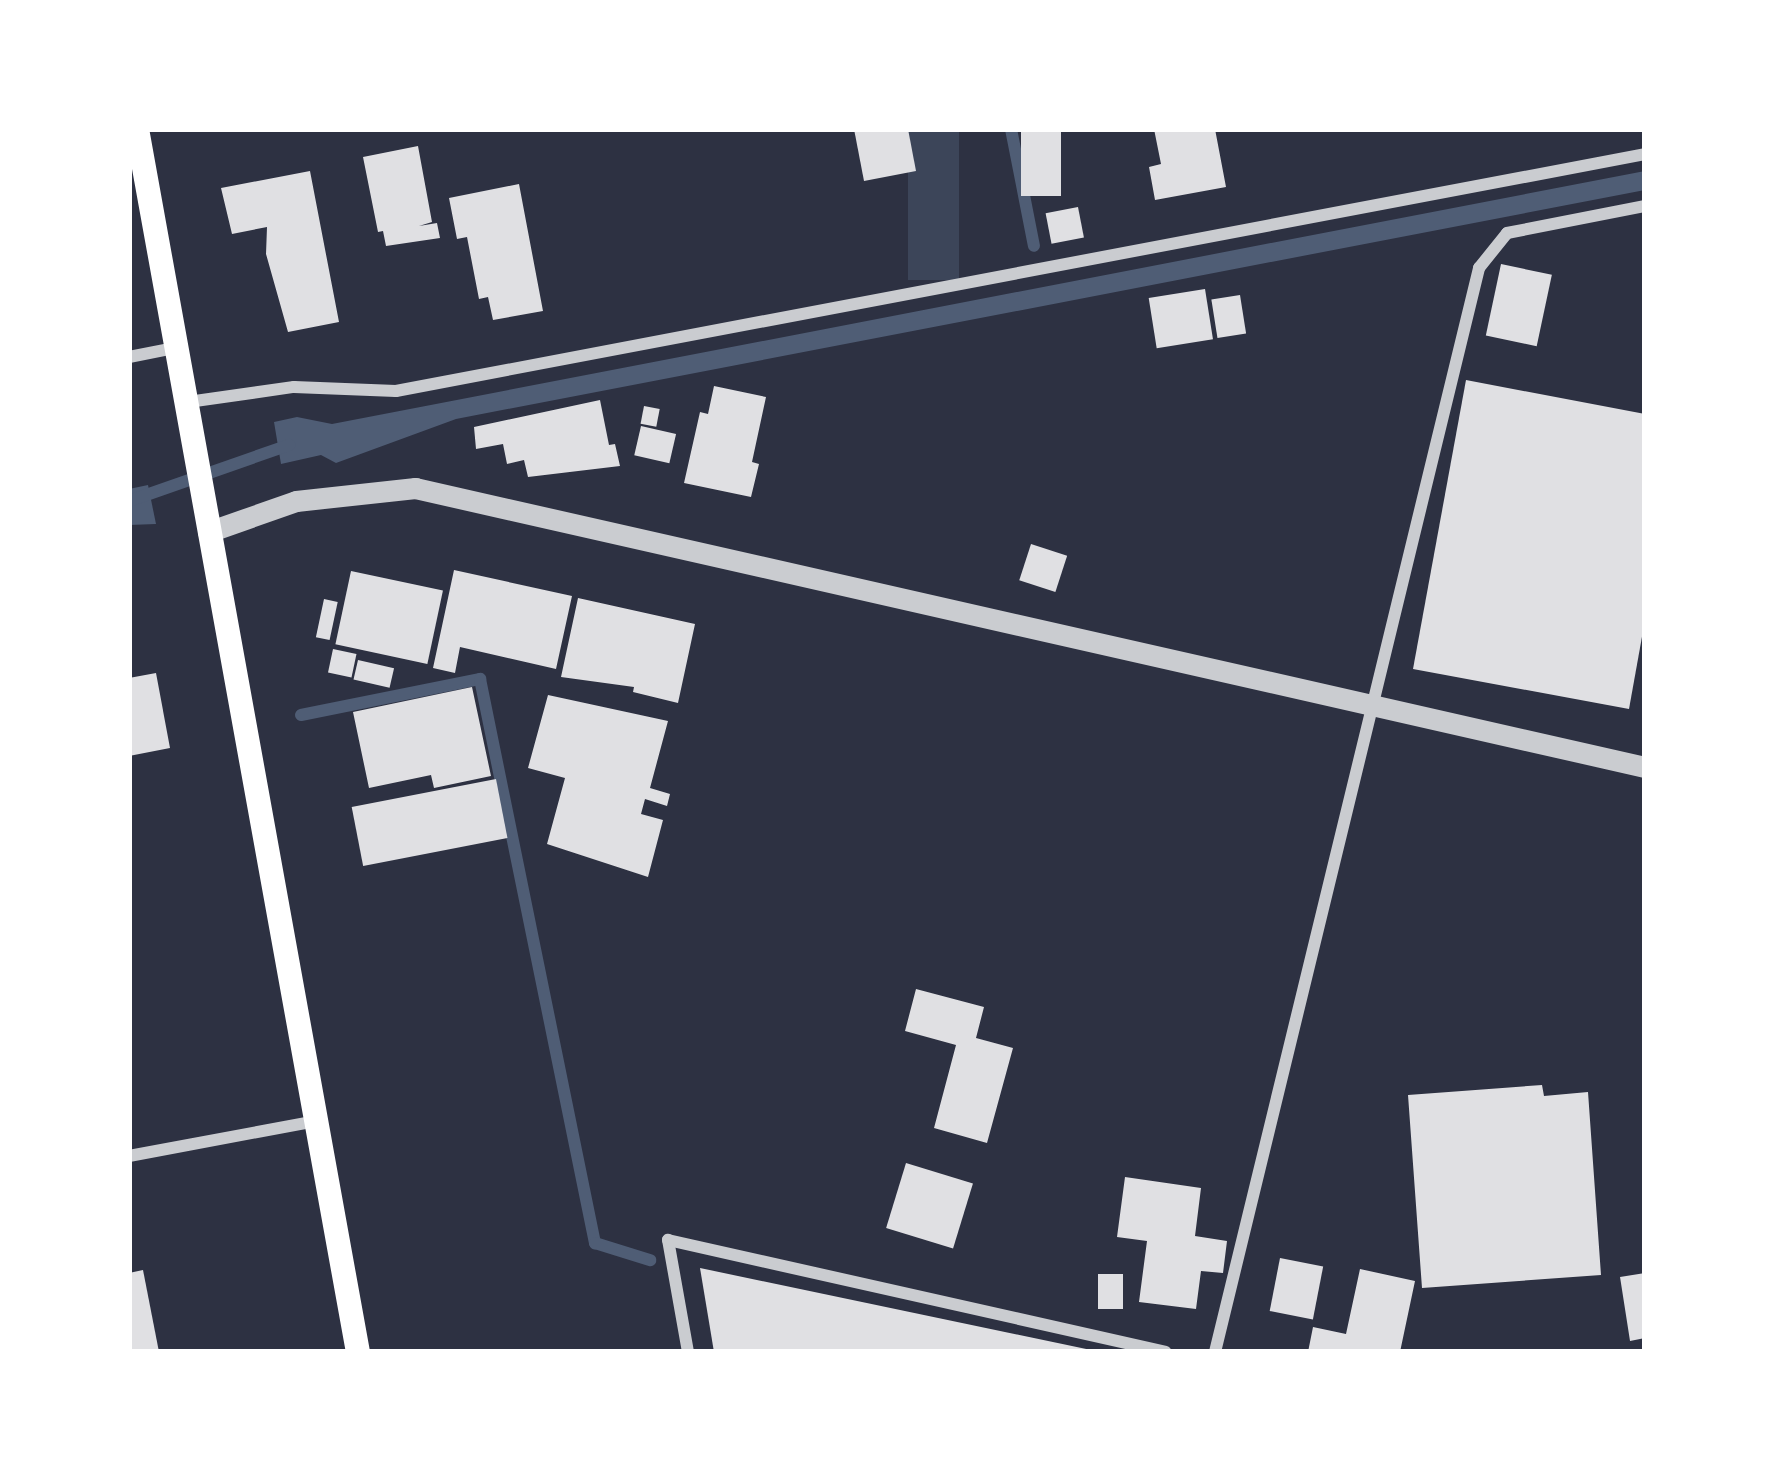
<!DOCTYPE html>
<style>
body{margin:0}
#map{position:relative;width:1774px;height:1481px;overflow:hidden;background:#2d3142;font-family:"Titillium Web",sans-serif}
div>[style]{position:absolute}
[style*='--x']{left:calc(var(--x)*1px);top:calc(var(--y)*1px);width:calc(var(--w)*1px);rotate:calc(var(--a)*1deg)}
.green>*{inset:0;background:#3c4559;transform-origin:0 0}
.water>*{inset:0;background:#4f5d75}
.stream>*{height:12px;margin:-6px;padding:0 6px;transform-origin:6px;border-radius:6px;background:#4f5d75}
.building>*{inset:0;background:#e0e0e3;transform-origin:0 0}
.minor>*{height:12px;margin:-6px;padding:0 6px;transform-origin:6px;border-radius:6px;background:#caccd0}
.tertiary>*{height:21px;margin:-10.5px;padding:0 10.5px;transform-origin:10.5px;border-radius:10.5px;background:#caccd0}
.secondary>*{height:24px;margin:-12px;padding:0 12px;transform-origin:12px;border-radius:12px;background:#fff}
span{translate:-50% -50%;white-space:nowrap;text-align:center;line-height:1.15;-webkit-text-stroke:9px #fff;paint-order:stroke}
.frame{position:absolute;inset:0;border:132px solid #fff;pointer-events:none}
</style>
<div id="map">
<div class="green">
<div style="left:908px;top:129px;width:51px;height:151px"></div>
</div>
<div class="water">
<div style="clip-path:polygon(1645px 171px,1645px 190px,456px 419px,336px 463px,321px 455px,281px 464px,274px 422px,297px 417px,332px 424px)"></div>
<div style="clip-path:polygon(148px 485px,156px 524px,129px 525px,129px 489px)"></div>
</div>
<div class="stream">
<div style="--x:1011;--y:129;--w:119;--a:78.9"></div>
<div style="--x:129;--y:501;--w:170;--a:-19.3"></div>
<div style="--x:301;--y:715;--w:183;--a:-11.4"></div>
<div style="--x:480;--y:679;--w:576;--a:78.48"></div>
<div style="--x:595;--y:1243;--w:58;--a:17.2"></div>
</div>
<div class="building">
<div style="clip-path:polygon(854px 129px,908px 129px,916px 171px,864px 181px)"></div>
<div style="left:1021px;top:129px;width:40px;height:67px"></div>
<div style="clip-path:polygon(1154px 129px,1215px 129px,1226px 187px,1155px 200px,1149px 167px,1161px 164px)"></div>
<div style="clip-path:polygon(418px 146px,432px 222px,419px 226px,437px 223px,440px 238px,386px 246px,383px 231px,378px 232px,363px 157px)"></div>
<div style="clip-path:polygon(310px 171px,339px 322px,288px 332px,266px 254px,267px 227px,232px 234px,221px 188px)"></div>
<div style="clip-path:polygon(519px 184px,543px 311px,493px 320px,488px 297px,479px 299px,467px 237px,457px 239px,449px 198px)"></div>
<div style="left:1078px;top:207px;width:31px;height:33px;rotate:79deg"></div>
<div style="left:1501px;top:264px;width:52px;height:73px;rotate:12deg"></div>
<div style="left:1205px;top:289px;width:51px;height:57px;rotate:81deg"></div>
<div style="left:1240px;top:295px;width:39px;height:29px;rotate:81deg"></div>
<div style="clip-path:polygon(1466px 380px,1645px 414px,1645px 620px,1629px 709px,1413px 669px)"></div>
<div style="clip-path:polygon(714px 386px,766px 397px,752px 462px,759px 464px,751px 497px,684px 483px,700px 412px,708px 414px)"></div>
<div style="clip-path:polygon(600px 400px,609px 445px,615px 444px,620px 466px,528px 477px,524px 460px,507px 464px,503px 444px,476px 449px,474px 427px)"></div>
<div style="left:644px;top:406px;width:16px;height:18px;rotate:11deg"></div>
<div style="left:641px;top:426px;width:36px;height:30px;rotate:13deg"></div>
<div style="left:1031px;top:544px;width:38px;height:38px;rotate:18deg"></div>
<div style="clip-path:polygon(454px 570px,572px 596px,556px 669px,460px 647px,455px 673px,433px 668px)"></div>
<div style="left:351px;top:571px;width:94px;height:75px;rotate:12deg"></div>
<div style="clip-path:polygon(578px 598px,695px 624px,678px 703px,633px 692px,634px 687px,561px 677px)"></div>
<div style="left:324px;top:599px;width:14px;height:39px;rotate:12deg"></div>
<div style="left:333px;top:649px;width:24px;height:24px;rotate:12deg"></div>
<div style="left:358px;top:660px;width:37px;height:20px;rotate:13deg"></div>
<div style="clip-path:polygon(156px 673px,170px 748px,129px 756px,129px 678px)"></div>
<div style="clip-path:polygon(472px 687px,491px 776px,434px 788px,431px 775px,369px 788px,353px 712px)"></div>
<div style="clip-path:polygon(548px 695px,668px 721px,650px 788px,670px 794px,667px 806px,645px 799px,641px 814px,663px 820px,648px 877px,547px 844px,565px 778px,528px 768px)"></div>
<div style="left:496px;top:779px;width:60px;height:147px;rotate:79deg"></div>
<div style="clip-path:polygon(916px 989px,984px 1007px,976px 1038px,1013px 1048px,987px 1143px,934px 1128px,956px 1045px,905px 1031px)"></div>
<div style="clip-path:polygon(1542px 1085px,1544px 1096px,1588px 1092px,1601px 1275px,1422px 1288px,1408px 1095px)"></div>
<div style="left:906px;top:1163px;width:70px;height:68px;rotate:17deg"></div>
<div style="clip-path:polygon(1125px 1177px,1201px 1188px,1195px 1236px,1227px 1241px,1223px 1273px,1201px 1271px,1196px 1309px,1139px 1302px,1147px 1241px,1117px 1237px)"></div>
<div style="left:1280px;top:1258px;width:44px;height:54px;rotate:11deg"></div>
<div style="clip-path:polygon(700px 1268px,1091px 1350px,1090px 1352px,714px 1352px)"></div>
<div style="clip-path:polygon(1360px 1269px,1415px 1281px,1400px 1352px,1308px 1352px,1313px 1327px,1346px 1334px)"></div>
<div style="clip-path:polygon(143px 1270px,159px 1352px,129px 1352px,129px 1273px)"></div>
<div style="clip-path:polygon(1645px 1273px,1645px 1338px,1630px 1341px,1620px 1277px)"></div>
<div style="left:1123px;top:1274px;width:35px;height:25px;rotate:90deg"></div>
</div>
<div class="minor">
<div style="--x:129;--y:357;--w:47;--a:-11.1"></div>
<div style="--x:188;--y:402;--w:107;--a:-8.1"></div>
<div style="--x:294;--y:387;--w:102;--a:2.2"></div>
<div style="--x:396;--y:391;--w:1271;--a:-10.74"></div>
<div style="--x:129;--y:1156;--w:190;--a:-10.6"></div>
<div style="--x:688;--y:1352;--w:114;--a:-100.1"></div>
<div style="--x:668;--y:1240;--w:510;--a:12.67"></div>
<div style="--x:1215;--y:1352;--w:1116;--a:-76.31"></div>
<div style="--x:1479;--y:268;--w:45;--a:-51.3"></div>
<div style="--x:1507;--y:233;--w:141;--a:-11.1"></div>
</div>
<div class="tertiary">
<div style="--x:208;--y:532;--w:93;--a:-19.4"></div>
<div style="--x:296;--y:501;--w:120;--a:-6.2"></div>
<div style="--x:415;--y:488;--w:1261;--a:12.78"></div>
</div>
<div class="secondary">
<div style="--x:137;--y:129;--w:1243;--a:79.76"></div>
</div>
<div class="frame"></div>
</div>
